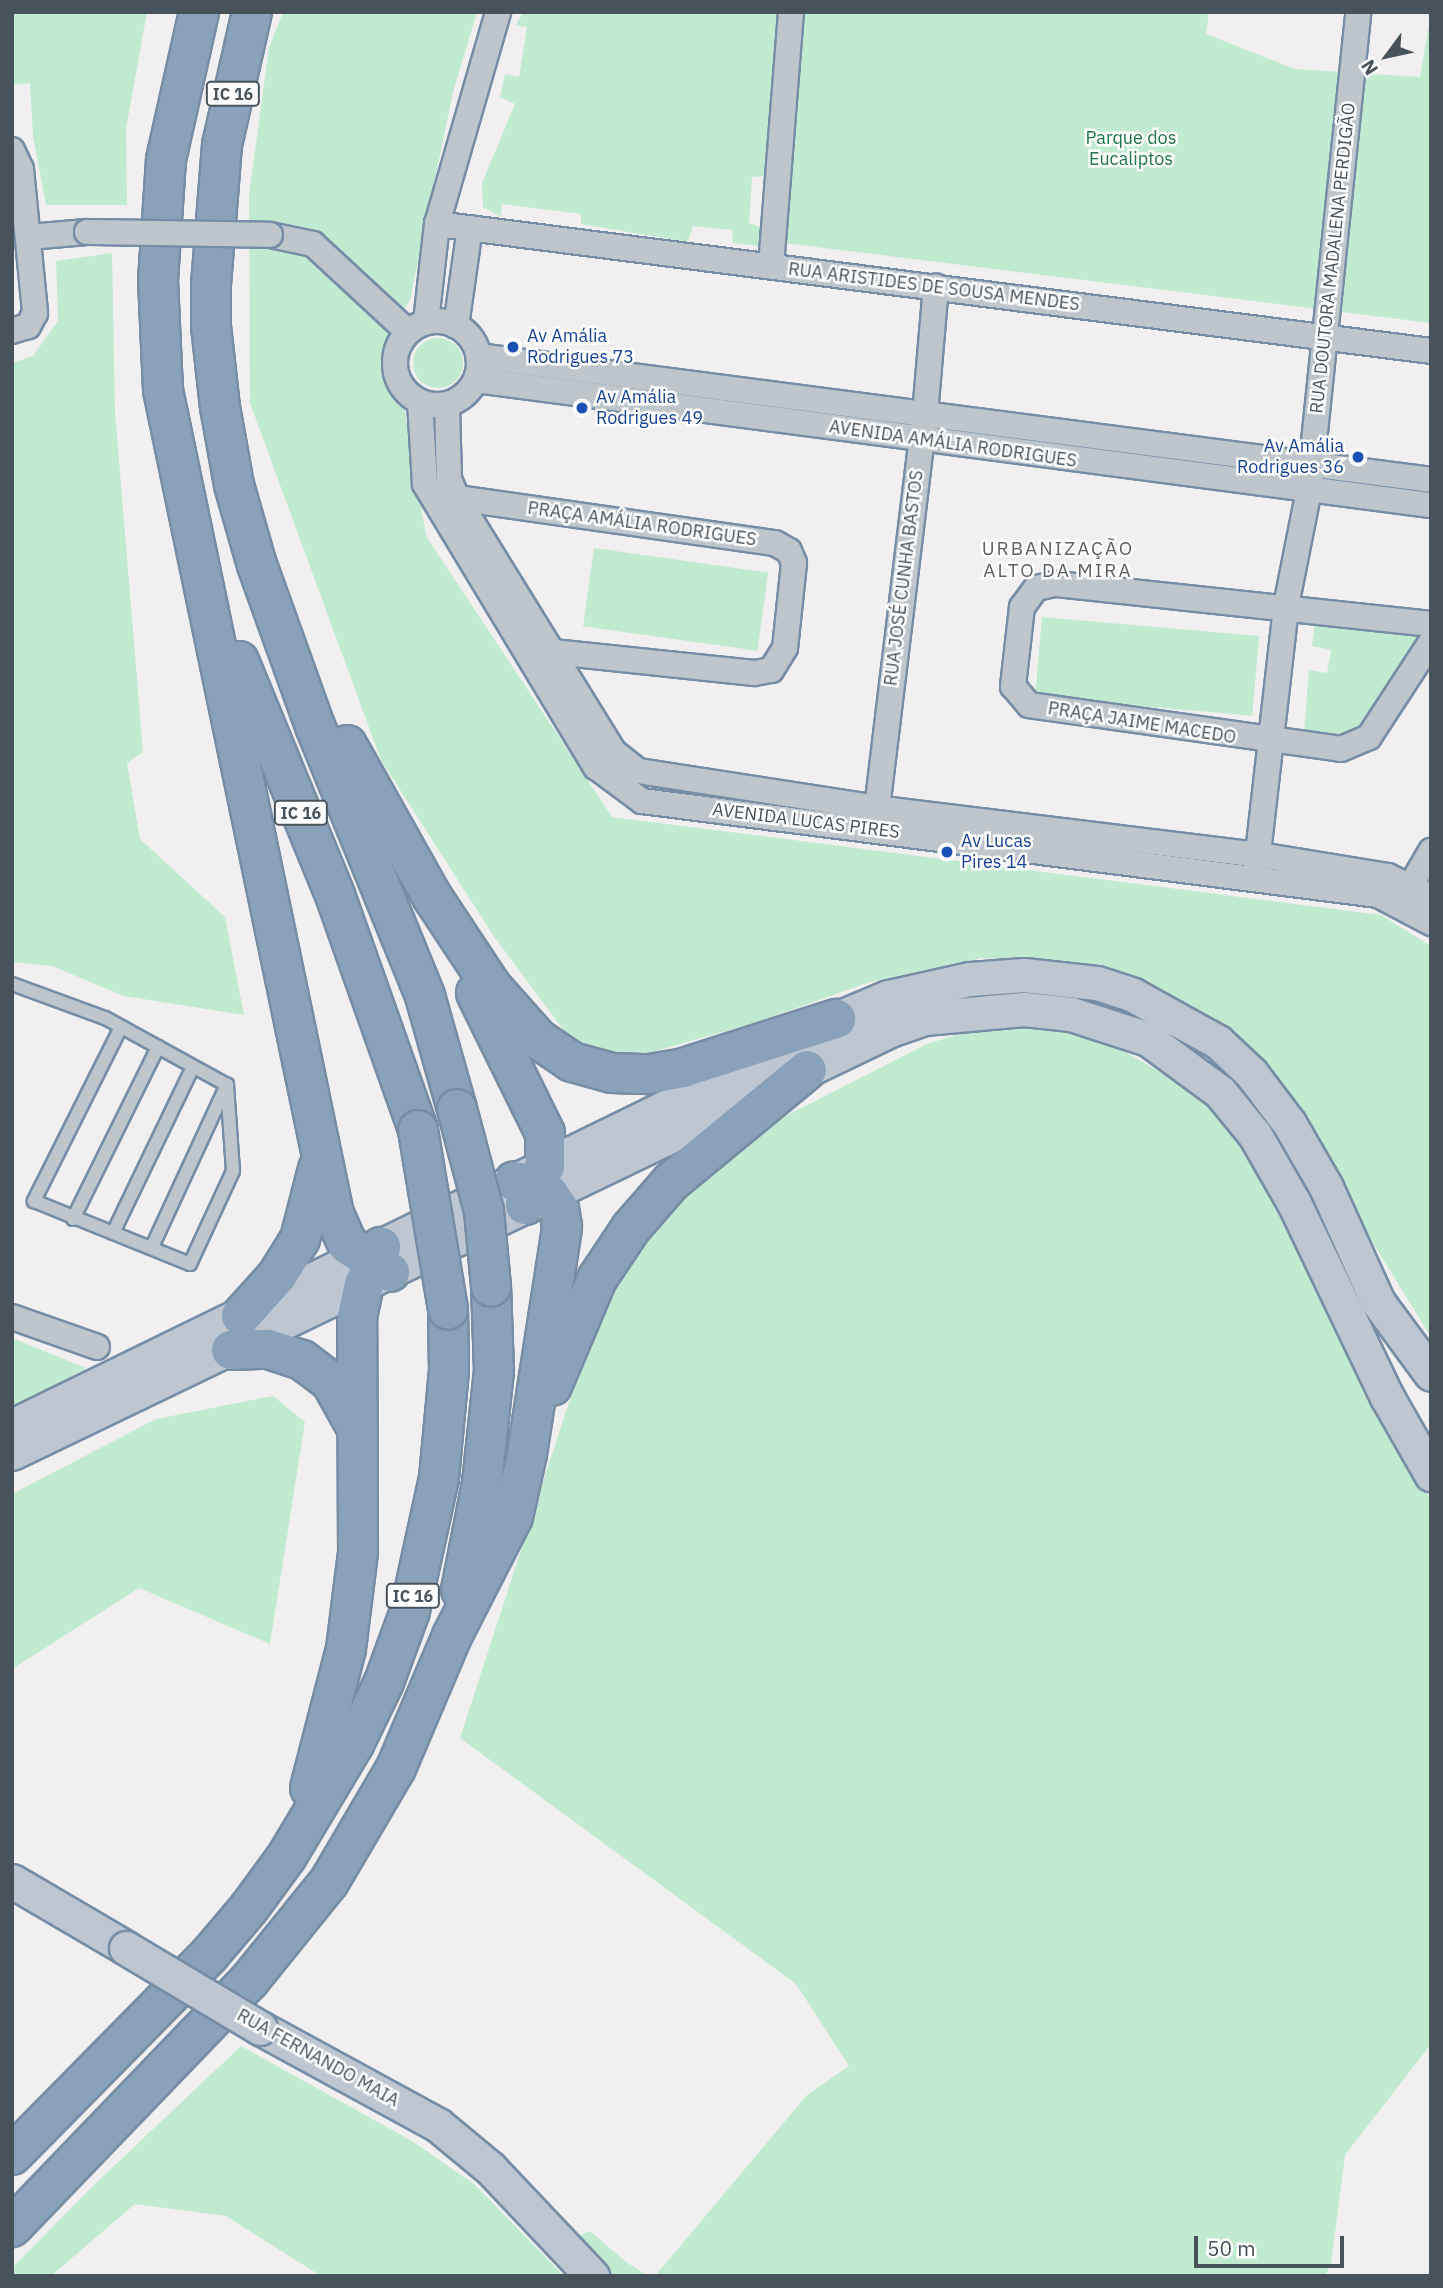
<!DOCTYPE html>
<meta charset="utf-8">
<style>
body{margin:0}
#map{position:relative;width:1443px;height:2288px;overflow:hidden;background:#f1efef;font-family:"IBM Plex Sans",sans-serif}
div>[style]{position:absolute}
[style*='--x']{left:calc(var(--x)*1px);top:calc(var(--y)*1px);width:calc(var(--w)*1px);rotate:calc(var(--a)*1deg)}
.green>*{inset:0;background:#c1ebd0;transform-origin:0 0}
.round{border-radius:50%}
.roads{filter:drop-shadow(2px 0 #768da5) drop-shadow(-2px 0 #768da5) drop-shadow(0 2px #768da5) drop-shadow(0 -2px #768da5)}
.lane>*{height:12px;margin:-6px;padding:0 6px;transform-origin:6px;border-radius:6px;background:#bec6cc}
.street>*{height:24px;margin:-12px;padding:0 12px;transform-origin:12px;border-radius:12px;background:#bec6cc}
.street>.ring{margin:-12px;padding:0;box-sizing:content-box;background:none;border:24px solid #bec6cc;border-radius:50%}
.secondary>*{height:33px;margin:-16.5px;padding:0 16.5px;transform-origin:16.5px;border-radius:16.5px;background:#bec7d1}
.highway>*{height:38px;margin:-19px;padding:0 19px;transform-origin:19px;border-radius:19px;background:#8aa2b9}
.bridges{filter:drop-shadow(2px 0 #768da5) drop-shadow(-2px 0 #768da5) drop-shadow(0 2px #768da5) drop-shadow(0 -2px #768da5)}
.street-bridge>*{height:24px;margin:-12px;padding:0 12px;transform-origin:12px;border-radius:12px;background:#bec6cc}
.secondary-bridge>*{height:33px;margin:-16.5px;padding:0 16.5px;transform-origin:16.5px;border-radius:16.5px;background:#bec7d1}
.highway-bridge>*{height:38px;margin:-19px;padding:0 19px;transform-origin:19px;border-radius:19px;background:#8aa2b9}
.dots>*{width:19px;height:19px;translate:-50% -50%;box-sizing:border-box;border:4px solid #fff;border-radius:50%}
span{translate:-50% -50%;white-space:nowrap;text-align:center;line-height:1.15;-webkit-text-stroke:5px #fff;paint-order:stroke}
.shield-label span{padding:2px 5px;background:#fff;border:2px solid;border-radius:5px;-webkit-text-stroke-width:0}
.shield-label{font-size:16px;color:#48525a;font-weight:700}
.park-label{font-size:18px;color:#1f7548}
.street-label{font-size:18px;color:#48525a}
.transit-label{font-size:18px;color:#164399}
.left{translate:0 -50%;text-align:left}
.right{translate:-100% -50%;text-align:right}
.neighbourhood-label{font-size:19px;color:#5c5f63;letter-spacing:2px}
.frame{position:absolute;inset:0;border:14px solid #48525a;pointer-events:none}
.north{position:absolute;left:1352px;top:21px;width:70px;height:70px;-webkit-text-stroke:5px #fff;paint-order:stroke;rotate:237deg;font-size:19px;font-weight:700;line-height:28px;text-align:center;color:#48525a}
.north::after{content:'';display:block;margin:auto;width:24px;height:32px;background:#48525a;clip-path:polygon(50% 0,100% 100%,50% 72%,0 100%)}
.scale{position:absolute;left:1194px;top:2236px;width:150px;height:32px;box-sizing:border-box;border:4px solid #48525a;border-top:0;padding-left:9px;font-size:21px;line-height:24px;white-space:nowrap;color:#48525a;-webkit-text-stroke:5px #fff;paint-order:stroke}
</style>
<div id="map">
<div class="green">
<div style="clip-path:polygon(12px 12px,147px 12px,126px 129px,127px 205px,46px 205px,33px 137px,30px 83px,12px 85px)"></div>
<div style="clip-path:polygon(283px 12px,477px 12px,453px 92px,410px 300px,386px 340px,382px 369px,405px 412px,426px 536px,612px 817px,1381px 915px,1431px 946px,1431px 1337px,1299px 1123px,1261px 1070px,1056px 963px,982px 958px,870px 982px,757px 1022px,631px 1058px,573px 1043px,493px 935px,381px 760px,250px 403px,249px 195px,269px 48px)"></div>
<div style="clip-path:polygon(523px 12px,778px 12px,764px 176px,752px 177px,749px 223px,763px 228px,760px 246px,733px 243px,732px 230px,693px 226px,688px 242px,581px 224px,581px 214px,502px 204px,501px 217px,483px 207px,482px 183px,515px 104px,500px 97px,505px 74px,519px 77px,527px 27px,516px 25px)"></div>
<div style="clip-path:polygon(800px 12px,1209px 12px,1206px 34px,1295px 69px,1420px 77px,1431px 12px,1431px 323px,784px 243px)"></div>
<div style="clip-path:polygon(112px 253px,115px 412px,143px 752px,127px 763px,140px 839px,225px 917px,244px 1015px,124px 996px,52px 966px,12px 962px,12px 363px,33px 356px,58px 321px,56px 261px)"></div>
<div class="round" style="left:413px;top:338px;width:50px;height:50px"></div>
<div style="left:594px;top:548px;width:176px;height:79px;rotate:8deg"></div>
<div style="left:1042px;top:617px;width:218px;height:80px;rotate:5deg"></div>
<div style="clip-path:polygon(1315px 622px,1419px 633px,1365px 724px,1336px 738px,1304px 733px,1309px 670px,1327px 673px,1331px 650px,1312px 646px)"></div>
<div style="clip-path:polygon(976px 1029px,1056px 1029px,1103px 1039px,1191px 1090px,1228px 1129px,1263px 1184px,1411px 1476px,1431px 1499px,1431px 2044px,1345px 2155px,1331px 2264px,1325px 2276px,655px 2276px,807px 2095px,849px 2066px,796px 1984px,460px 1738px,594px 1325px,638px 1246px,691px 1187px,770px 1124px,927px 1044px)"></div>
<div style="clip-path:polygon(12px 1338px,86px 1368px,12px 1411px)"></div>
<div style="clip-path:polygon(273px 1396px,305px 1422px,270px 1644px,139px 1588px,12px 1669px,12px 1494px,156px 1419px)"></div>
<div style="clip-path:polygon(241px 2046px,412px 2141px,474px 2184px,564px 2276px,321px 2276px,226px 2216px,135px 2204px,51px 2276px,12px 2276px,12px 2268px,95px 2184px)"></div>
<div style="clip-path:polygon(590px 2231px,626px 2262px,648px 2276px,612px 2276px,576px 2237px)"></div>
</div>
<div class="roads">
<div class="lane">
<div style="--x:12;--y:984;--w:99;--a:20.1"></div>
<div style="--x:105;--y:1018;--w:139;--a:28.8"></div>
<div style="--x:121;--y:1027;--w:195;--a:116.6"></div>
<div style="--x:34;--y:1201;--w:168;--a:22"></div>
<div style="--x:190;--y:1264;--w:102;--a:-65.2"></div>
<div style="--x:233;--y:1171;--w:86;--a:-94"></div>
<div style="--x:73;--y:1219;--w:192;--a:-63.7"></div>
<div style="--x:113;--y:1233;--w:184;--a:-64.3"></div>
<div style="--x:152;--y:1247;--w:179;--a:-65.2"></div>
</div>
<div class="street">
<div style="--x:12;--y:150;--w:21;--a:65"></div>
<div style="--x:21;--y:169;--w:145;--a:84.4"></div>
<div style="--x:35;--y:313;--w:15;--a:118"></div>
<div style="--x:28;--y:326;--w:17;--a:163"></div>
<div style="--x:437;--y:224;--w:1002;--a:7.28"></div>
<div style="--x:270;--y:235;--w:44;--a:11.8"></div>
<div style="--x:313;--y:244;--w:129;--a:42.8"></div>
<div style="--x:29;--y:237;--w:58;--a:-4.9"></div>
<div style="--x:771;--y:266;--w:255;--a:-85.5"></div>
<div class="ring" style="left:395px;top:321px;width:60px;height:60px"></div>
<div style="--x:426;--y:322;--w:99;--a:-83.6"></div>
<div style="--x:437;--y:224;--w:221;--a:-73.9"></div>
<div style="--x:456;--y:326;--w:99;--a:-81.9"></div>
<div style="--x:478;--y:356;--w:961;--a:7.41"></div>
<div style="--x:476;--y:380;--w:963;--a:7.46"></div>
<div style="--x:420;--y:402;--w:82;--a:86.5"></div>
<div style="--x:425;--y:484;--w:331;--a:58.9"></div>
<div style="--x:596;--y:767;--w:57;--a:36.5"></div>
<div style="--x:642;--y:801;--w:742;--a:7.28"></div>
<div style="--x:1378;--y:895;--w:60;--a:27.8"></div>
<div style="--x:447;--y:404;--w:75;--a:88.5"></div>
<div style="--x:449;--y:479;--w:21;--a:67"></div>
<div style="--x:457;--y:498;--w:299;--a:58.3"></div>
<div style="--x:614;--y:752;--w:31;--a:38"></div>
<div style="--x:638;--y:771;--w:241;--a:8.8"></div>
<div style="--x:876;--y:808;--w:387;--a:7"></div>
<div style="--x:1260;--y:855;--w:130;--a:9.3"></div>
<div style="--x:1388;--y:876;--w:48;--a:26"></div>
<div style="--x:457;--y:498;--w:321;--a:8.1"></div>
<div style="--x:775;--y:543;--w:16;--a:30"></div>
<div style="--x:789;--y:551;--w:13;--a:67"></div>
<div style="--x:794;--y:563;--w:85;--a:96"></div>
<div style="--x:785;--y:648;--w:26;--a:122"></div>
<div style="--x:771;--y:670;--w:17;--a:170"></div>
<div style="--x:754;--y:673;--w:212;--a:-174"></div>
<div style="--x:1431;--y:624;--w:379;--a:-173.9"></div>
<div style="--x:1054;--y:584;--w:18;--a:167"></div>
<div style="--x:1036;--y:588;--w:24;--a:126"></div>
<div style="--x:1022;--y:607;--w:80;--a:96.5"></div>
<div style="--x:1013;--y:686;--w:25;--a:50"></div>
<div style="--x:1029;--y:705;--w:315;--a:8"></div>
<div style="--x:1341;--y:749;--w:30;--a:-23"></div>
<div style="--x:1369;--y:737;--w:113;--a:-56.9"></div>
<div style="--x:875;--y:825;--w:414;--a:-83.1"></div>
<div style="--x:925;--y:414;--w:128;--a:-85.1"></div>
<div style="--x:1256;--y:871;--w:267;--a:-83.5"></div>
<div style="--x:1286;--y:606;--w:118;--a:-78.8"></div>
<div style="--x:1309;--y:490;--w:481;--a:-84.1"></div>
<div style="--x:1403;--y:899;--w:56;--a:-59.7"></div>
<div style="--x:12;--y:1317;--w:90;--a:19.4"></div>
</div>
<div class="secondary">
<div style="--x:12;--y:1426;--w:793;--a:-26.02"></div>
<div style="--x:725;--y:1078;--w:126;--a:-28"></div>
<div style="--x:836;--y:1019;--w:56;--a:-22.9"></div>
<div style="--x:888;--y:997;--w:84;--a:-12.4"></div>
<div style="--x:970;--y:979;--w:54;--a:-4.2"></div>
<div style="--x:1024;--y:975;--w:73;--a:6.3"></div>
<div style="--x:1097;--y:983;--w:38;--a:18"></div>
<div style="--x:1133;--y:995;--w:97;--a:28.9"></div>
<div style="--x:1218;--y:1042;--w:45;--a:43.2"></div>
<div style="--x:1251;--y:1073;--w:63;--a:52.8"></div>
<div style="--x:1289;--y:1123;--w:74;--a:60"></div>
<div style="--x:1326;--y:1187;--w:126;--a:65.7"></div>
<div style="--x:1378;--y:1302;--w:89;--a:53.6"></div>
<div style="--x:12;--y:1453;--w:975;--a:-25.72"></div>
<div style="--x:890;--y:1030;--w:37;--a:-19"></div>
<div style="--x:925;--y:1018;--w:99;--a:-5.2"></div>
<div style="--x:1024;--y:1009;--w:47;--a:6.1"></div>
<div style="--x:1071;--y:1014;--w:81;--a:18"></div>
<div style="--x:1148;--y:1039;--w:89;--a:36.4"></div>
<div style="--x:1220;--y:1092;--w:55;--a:50.9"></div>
<div style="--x:1255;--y:1135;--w:78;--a:60.2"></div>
<div style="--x:1294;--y:1203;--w:215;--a:64.4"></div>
<div style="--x:1387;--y:1397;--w:89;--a:60.3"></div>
<div style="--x:12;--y:1881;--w:132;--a:30.4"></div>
<div style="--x:260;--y:2028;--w:203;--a:28.6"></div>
<div style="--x:438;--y:2125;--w:67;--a:39.6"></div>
<div style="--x:490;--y:2168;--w:149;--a:46.6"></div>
</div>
<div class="highway">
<div style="--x:199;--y:12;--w:152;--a:102.6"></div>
<div style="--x:166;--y:160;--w:120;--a:93.8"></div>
<div style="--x:158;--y:280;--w:110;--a:87.4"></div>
<div style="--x:163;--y:390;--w:842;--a:78.28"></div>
<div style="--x:334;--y:1214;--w:34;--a:66"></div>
<div style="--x:348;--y:1245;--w:50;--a:32.7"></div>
<div style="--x:252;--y:12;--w:136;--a:102.7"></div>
<div style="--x:222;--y:145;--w:140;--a:94.5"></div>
<div style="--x:211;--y:285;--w:41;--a:90"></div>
<div style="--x:211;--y:326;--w:81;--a:83.7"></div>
<div style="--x:220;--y:407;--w:79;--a:79.8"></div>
<div style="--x:234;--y:485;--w:83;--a:74"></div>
<div style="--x:257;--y:565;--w:171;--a:70.2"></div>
<div style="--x:315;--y:726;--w:292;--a:67.8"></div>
<div style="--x:425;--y:996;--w:117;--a:74.2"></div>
<div style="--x:239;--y:661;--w:253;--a:67.7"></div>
<div style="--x:335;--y:895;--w:249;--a:70.5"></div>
<div style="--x:347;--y:745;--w:176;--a:60.7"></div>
<div style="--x:433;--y:898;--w:107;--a:56.5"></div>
<div style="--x:492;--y:987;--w:69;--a:48.5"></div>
<div style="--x:538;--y:1039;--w:41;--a:34.1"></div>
<div style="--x:572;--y:1062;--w:41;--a:15.4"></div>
<div style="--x:612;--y:1073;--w:38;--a:2"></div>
<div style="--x:650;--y:1074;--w:34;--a:-10"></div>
<div style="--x:683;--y:1068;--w:161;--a:-17.8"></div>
<div style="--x:476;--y:993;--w:156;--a:63.8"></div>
<div style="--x:545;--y:1133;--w:33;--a:90"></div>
<div style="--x:545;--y:1166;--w:44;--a:117.1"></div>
<div style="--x:241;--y:1316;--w:54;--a:-48"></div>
<div style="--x:277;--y:1276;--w:44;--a:-58.1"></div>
<div style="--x:300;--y:1239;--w:72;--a:-75.6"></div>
<div style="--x:231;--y:1350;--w:37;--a:-2"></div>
<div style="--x:268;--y:1349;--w:36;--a:18"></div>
<div style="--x:302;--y:1360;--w:36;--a:37"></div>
<div style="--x:331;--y:1382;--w:49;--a:60.8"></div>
<div style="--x:552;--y:1386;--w:116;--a:-67.2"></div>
<div style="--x:597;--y:1279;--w:61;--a:-56.3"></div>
<div style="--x:631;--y:1228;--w:61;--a:-49"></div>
<div style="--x:671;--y:1182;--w:176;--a:-39.5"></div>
<div style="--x:461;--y:1590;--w:109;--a:-78.9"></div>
<div style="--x:482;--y:1483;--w:113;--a:-83.9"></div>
<div style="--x:494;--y:1371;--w:84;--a:-92"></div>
<div style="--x:310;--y:1788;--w:144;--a:-75.5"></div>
<div style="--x:346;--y:1649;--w:98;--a:-82.9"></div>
<div style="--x:358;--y:1552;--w:235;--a:-90.2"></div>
<div style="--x:357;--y:1317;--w:33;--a:-78"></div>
<div style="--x:364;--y:1285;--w:42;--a:-65.9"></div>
<div style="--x:12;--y:2155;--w:282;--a:-45.4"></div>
<div style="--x:210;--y:1954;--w:60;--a:-49.7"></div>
<div style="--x:249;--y:1908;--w:64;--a:-53.8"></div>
<div style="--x:287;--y:1856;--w:131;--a:-59.1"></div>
<div style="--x:354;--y:1744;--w:69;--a:-64.2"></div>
<div style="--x:384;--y:1682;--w:76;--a:-69.9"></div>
<div style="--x:410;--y:1611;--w:136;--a:-77.7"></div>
<div style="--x:439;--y:1478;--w:107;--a:-84.7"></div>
<div style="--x:449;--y:1371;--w:61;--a:-90.9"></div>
<div style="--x:12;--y:2227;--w:342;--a:-46.1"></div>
<div style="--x:249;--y:1981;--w:127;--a:-51.1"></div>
<div style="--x:329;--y:1882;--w:132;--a:-59.6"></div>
<div style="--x:396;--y:1768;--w:143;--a:-67"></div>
<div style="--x:452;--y:1636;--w:134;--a:-62.9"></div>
<div style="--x:513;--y:1517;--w:65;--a:-77.5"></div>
<div style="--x:527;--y:1454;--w:230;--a:-81.2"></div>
<div style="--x:562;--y:1227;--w:18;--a:-99"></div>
<div style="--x:559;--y:1209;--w:18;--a:-124"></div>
<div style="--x:549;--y:1194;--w:14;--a:-141"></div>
<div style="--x:538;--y:1185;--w:24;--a:-171"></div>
</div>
</div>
<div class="bridges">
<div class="street-bridge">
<div style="--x:87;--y:232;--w:183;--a:0.9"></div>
</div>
<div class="secondary-bridge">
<div style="--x:126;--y:1948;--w:156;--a:30.8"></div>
</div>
<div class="highway-bridge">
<div style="--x:457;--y:1109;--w:106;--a:75.2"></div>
<div style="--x:484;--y:1211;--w:76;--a:84.7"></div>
<div style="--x:418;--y:1130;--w:182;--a:80.5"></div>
</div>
</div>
<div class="dots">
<div style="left:513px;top:347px;background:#1a4fb4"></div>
<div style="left:582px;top:408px;background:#1a4fb4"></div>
<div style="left:1358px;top:457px;background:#1a4fb4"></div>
<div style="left:947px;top:852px;background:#1a4fb4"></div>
</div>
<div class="shield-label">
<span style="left:233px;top:94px">IC 16</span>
<span style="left:301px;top:813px">IC 16</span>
<span style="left:413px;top:1596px">IC 16</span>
</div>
<div class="park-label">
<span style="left:1131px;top:149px">Parque dos<br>Eucaliptos</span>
</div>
<div class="street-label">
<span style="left:1333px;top:258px;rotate:-84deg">RUA DOUTORA MADALENA PERDIGÃO</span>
<span style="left:934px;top:287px;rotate:7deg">RUA ARISTIDES DE SOUSA MENDES</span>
<span style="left:953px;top:444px;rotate:8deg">AVENIDA AMÁLIA RODRIGUES</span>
<span style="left:642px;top:524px;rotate:8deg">PRAÇA AMÁLIA RODRIGUES</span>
<span style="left:904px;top:578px;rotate:-83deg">RUA JOSÉ CUNHA BASTOS</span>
<span style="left:1142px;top:723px;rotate:9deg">PRAÇA JAIME MACEDO</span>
<span style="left:806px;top:821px;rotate:7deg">AVENIDA LUCAS PIRES</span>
<span style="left:318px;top:2058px;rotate:29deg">RUA FERNANDO MAIA</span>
</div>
<div class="transit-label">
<span class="left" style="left:527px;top:347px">Av Amália<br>Rodrigues 73</span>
<span class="left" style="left:596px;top:408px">Av Amália<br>Rodrigues 49</span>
<span class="right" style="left:1344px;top:457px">Av Amália<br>Rodrigues 36</span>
<span class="left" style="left:961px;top:852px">Av Lucas<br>Pires 14</span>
</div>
<div class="neighbourhood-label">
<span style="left:1058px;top:560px">URBANIZAÇÃO<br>ALTO DA MIRA</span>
</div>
<div class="frame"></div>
<div class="north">N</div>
<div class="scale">50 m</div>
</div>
